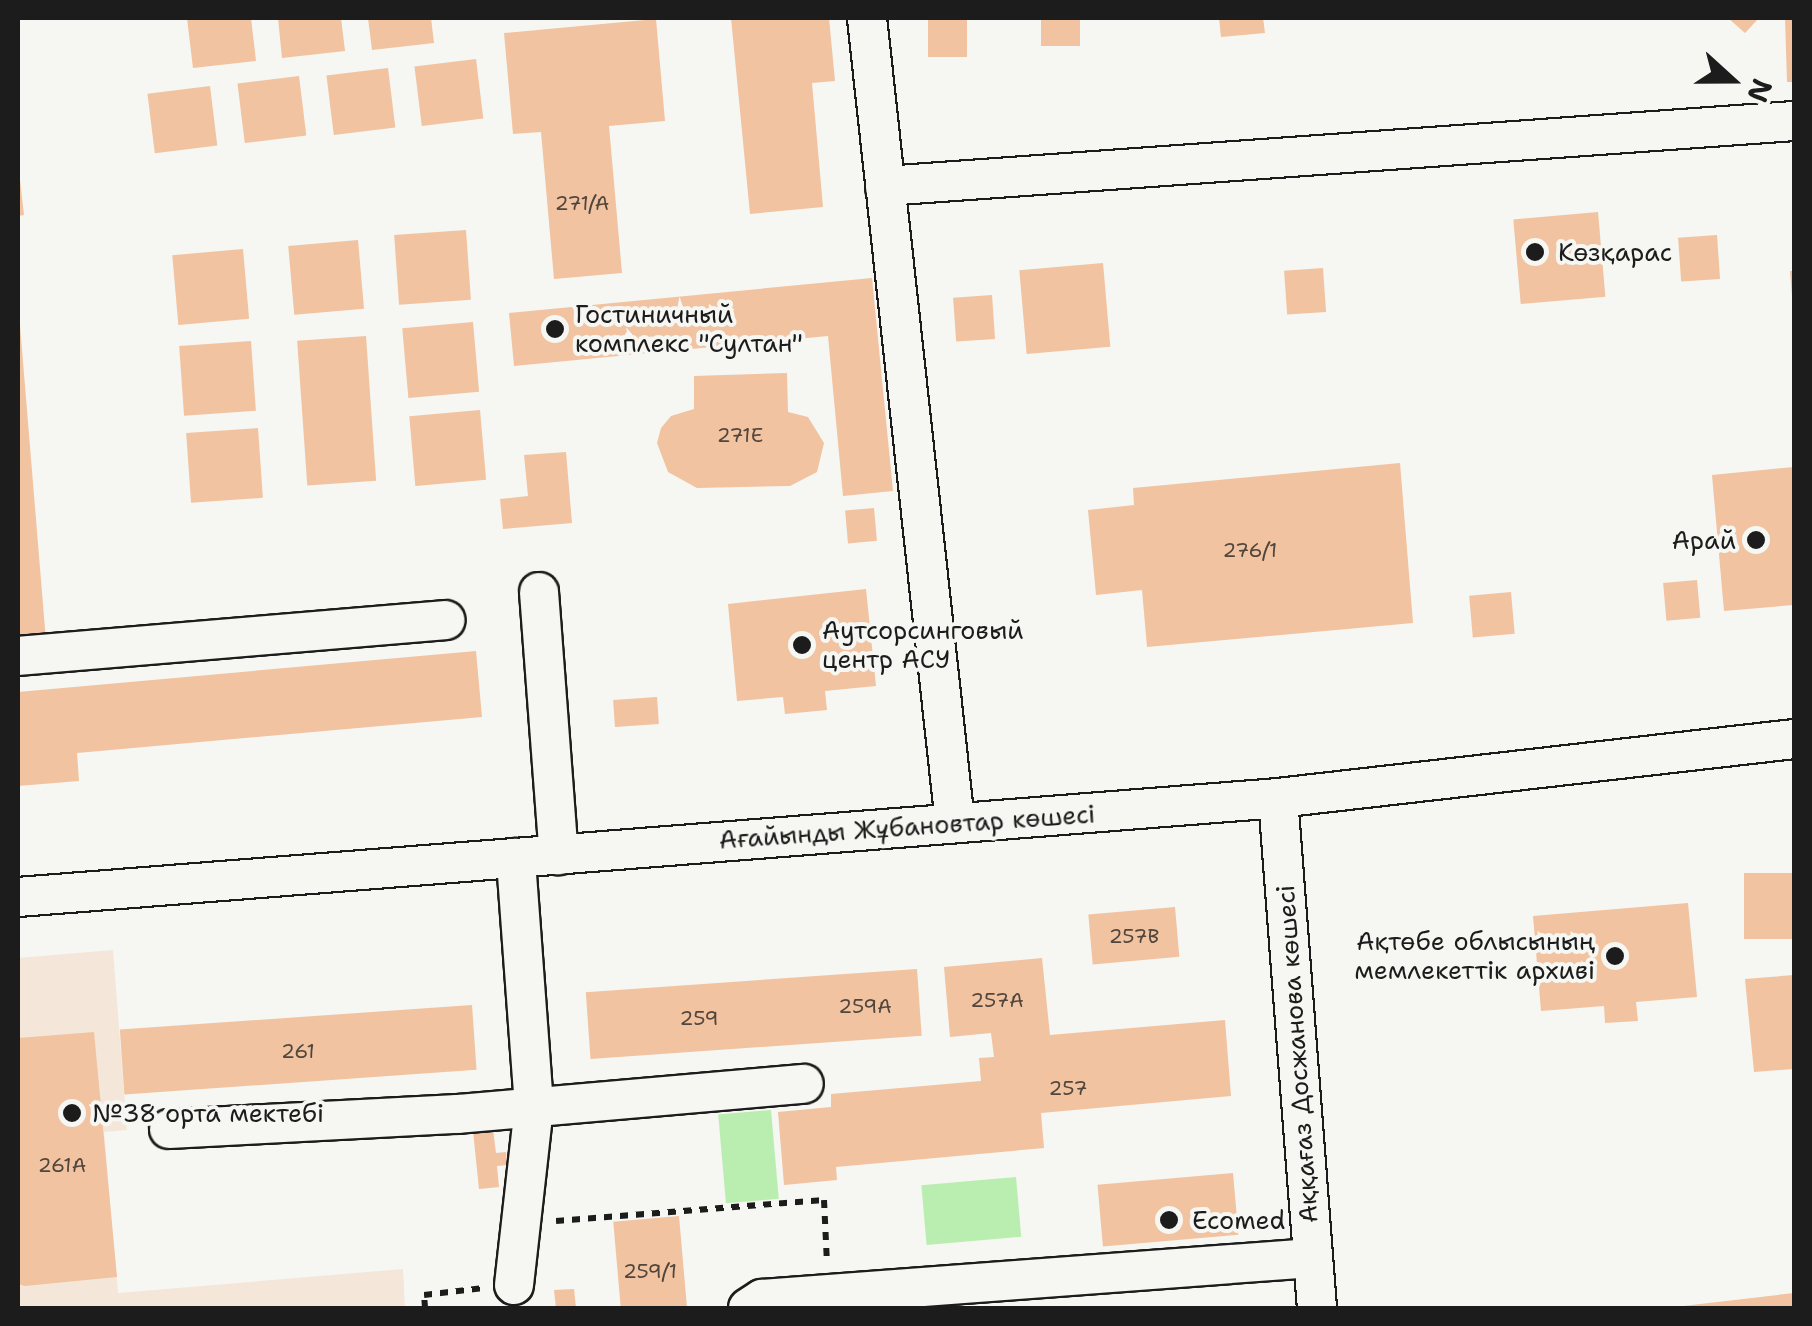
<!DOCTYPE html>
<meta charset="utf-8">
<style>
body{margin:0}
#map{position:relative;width:1812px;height:1326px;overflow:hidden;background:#f6f6f2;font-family:"Shantell Sans",sans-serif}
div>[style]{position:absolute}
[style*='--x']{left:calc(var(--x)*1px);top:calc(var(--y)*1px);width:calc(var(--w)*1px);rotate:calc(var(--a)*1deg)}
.built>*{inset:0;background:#f4e7d9}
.green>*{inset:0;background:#b9eeb0;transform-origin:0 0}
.building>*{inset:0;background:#f1c3a0;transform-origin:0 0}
.path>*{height:6px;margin-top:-3px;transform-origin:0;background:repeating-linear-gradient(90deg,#1c1c1c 0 8px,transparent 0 16px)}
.roads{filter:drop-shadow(2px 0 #1c1c1c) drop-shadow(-2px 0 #1c1c1c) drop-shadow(0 2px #1c1c1c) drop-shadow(0 -2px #1c1c1c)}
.minor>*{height:38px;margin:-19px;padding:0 19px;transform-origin:19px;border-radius:19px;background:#f6f6f2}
.dots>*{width:28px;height:28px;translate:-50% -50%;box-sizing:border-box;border:5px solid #f6f6f2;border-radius:50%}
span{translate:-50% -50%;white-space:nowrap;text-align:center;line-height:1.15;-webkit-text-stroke:8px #f6f6f2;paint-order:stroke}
.number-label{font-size:20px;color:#51463d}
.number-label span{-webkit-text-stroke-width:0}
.poi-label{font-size:25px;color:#1c1c1c}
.left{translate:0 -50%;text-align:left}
.right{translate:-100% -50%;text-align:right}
.street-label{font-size:25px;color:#1c1c1c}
.frame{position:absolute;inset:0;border:20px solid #1c1c1c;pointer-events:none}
.north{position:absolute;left:1682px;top:30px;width:100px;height:100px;-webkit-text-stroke:8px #f6f6f2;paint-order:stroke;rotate:111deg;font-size:28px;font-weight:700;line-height:40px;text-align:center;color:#1c1c1c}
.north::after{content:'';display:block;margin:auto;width:35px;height:45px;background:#1c1c1c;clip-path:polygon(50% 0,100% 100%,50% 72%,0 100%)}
</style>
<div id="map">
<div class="built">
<div style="clip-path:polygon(113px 950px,127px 1130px,104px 1132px,118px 1293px,403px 1269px,405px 1308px,18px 1308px,18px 958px)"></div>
</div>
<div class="green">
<div style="left:771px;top:1110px;width:89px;height:53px;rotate:85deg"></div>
<div style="left:1016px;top:1177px;width:60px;height:95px;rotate:85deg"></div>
</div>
<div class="building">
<div style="clip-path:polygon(187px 18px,251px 18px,256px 61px,193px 68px)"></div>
<div style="clip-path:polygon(278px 18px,341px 18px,345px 51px,282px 58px)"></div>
<div style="clip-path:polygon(368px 18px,431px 18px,434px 43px,372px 50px)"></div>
<div style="clip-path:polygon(731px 18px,829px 18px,835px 81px,812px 83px,823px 207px,750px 214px)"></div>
<div style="left:928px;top:18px;width:39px;height:39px"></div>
<div style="left:1041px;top:18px;width:39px;height:28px"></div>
<div style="clip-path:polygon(1219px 18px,1263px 18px,1265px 33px,1221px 37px)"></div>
<div style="clip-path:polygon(1728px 18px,1759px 18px,1745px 33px)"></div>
<div style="clip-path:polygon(1785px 18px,1794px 18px,1794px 82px,1787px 82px)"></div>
<div style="clip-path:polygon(656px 19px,665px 121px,609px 126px,622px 273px,554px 279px,541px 132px,513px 134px,504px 33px)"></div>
<div style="left:476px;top:59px;width:60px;height:62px;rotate:83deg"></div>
<div style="left:388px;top:68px;width:60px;height:62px;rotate:83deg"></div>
<div style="left:299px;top:76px;width:60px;height:62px;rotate:83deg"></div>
<div style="left:210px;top:86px;width:60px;height:63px;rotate:83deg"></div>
<div style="clip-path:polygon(18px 162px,24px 215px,18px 216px)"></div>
<div style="left:1598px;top:212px;width:85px;height:85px;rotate:85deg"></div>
<div style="left:466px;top:230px;width:70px;height:72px;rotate:86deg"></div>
<div style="left:1717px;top:235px;width:44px;height:39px;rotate:86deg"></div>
<div style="left:358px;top:240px;width:69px;height:70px;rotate:85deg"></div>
<div style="left:243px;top:249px;width:70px;height:71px;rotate:85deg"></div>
<div style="left:1103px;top:263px;width:84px;height:84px;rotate:85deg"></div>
<div style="left:1323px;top:268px;width:44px;height:39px;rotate:86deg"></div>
<div style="clip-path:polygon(1790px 271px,1794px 271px,1794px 296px,1792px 296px)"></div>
<div style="clip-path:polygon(872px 278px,893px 491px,843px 496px,828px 336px,514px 366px,509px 313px)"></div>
<div style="left:992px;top:295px;width:44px;height:39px;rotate:86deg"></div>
<div style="clip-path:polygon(18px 301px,46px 641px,18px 643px)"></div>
<div style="left:473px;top:322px;width:70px;height:71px;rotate:85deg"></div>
<div style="left:366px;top:336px;width:145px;height:69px;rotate:86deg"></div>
<div style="left:251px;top:341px;width:70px;height:72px;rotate:86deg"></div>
<div style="clip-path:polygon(787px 373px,788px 412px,808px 417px,824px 443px,817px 472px,790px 486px,697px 488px,668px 472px,657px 443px,661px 428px,671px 416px,694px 409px,694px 376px)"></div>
<div style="left:480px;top:410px;width:70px;height:71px;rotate:85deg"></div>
<div style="left:258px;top:428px;width:70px;height:72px;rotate:86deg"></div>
<div style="clip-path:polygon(566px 452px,572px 523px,503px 529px,500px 499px,528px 496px,524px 455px)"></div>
<div style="clip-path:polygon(1400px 463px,1413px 623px,1147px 647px,1142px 590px,1096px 595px,1088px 510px,1134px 505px,1133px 488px)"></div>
<div style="clip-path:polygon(1794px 467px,1794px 605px,1724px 611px,1712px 475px)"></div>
<div style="left:874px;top:508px;width:33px;height:29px;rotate:85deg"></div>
<div style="left:1697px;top:580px;width:38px;height:34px;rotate:85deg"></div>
<div style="clip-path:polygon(866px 589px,876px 686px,825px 691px,827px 710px,785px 714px,783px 697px,737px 701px,728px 604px)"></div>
<div style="left:1511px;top:592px;width:42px;height:42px;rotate:85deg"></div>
<div style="clip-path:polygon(476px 651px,482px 717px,77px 753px,79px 781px,18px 786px,18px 692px)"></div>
<div style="left:657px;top:697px;width:27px;height:44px;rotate:86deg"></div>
<div style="left:1794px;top:873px;width:66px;height:50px;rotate:90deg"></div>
<div style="clip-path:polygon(1688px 903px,1697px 997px,1636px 1002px,1638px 1021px,1605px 1023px,1604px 1006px,1541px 1011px,1533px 916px)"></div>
<div style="left:1175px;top:907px;width:50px;height:87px;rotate:85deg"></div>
<div style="clip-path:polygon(1042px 958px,1050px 1035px,1225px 1020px,1231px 1096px,1041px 1113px,1044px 1148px,836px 1167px,837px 1180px,784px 1185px,778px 1112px,831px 1107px,831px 1094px,981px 1081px,979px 1058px,994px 1057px,991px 1033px,950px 1037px,944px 967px)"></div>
<div style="left:917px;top:969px;width:67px;height:332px;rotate:86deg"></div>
<div style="clip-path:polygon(1794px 975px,1794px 1069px,1754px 1072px,1745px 979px)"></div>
<div style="left:472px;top:1005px;width:65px;height:353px;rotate:86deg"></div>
<div style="clip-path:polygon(94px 1032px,117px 1277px,25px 1286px,18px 1284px,18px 1038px)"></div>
<div style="clip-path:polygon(493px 1129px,496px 1153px,506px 1152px,507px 1165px,497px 1166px,499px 1187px,479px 1189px,473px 1131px)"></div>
<div style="left:1233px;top:1173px;width:62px;height:136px;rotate:85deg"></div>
<div style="left:679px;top:1216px;width:92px;height:66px;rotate:85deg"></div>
<div style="clip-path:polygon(574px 1289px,576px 1308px,556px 1308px,554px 1290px)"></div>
<div style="clip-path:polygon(1794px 1293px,1794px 1308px,1683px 1308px,1683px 1306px)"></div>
</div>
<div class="path">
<div style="--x:556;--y:1221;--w:269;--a:-4.5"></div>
<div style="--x:824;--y:1200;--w:63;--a:87.3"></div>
<div style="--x:425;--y:1308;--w:13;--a:-94"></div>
<div style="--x:424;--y:1295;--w:60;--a:-6.7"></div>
</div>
<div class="roads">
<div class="minor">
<div style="--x:867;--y:18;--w:810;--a:83.76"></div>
<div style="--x:885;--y:186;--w:911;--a:-4.09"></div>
<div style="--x:539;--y:592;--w:264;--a:85.7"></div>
<div style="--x:18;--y:656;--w:429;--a:-4.8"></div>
<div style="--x:1278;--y:798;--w:511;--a:85.63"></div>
<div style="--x:18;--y:897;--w:1264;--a:-4.49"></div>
<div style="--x:1278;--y:798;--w:519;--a:-6.52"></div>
<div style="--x:169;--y:1129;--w:289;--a:-3"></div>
<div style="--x:458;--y:1114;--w:347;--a:-5"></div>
<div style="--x:514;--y:1285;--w:180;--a:-83.6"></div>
<div style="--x:534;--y:1106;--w:249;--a:-94.2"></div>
<div style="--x:748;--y:1308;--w:17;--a:-33"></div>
<div style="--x:762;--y:1299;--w:552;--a:-4.26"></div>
</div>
</div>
<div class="dots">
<div style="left:1535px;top:252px;background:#1c1c1c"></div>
<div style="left:555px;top:329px;background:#1c1c1c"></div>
<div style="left:1756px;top:540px;background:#1c1c1c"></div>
<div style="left:802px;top:645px;background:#1c1c1c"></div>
<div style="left:1615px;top:956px;background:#1c1c1c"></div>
<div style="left:72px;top:1113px;background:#1c1c1c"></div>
<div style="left:1169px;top:1220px;background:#1c1c1c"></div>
</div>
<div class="number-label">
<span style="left:582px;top:203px">271/А</span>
<span style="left:740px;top:435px">271Е</span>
<span style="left:1250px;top:550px">276/1</span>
<span style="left:1134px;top:936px">257В</span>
<span style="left:997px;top:1000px">257А</span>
<span style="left:865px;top:1006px">259А</span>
<span style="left:699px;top:1018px">259</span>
<span style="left:298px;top:1051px">261</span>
<span style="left:1068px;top:1088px">257</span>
<span style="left:62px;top:1165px">261А</span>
<span style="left:650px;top:1271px">259/1</span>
</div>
<div class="poi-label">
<span class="left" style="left:1558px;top:252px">Көзқарас</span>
<span class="left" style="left:575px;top:329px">Гостиничный<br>комплекс "Султан"</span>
<span class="right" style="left:1736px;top:540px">Арай</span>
<span class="left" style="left:822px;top:645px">Аутсорсинговый<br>центр АСУ</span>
<span class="right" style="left:1595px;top:956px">Ақтөбе облысының<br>мемлекеттік архиві</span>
<span class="left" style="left:92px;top:1113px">№38 орта мектебі</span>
<span class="left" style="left:1192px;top:1220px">Ecomed</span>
</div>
<div class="street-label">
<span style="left:907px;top:827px;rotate:-4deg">Ағайынды Жұбановтар көшесі</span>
<span style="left:1297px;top:1054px;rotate:-94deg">Аққағаз Досжанова көшесі</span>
</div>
<div class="frame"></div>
<div class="north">N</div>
</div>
